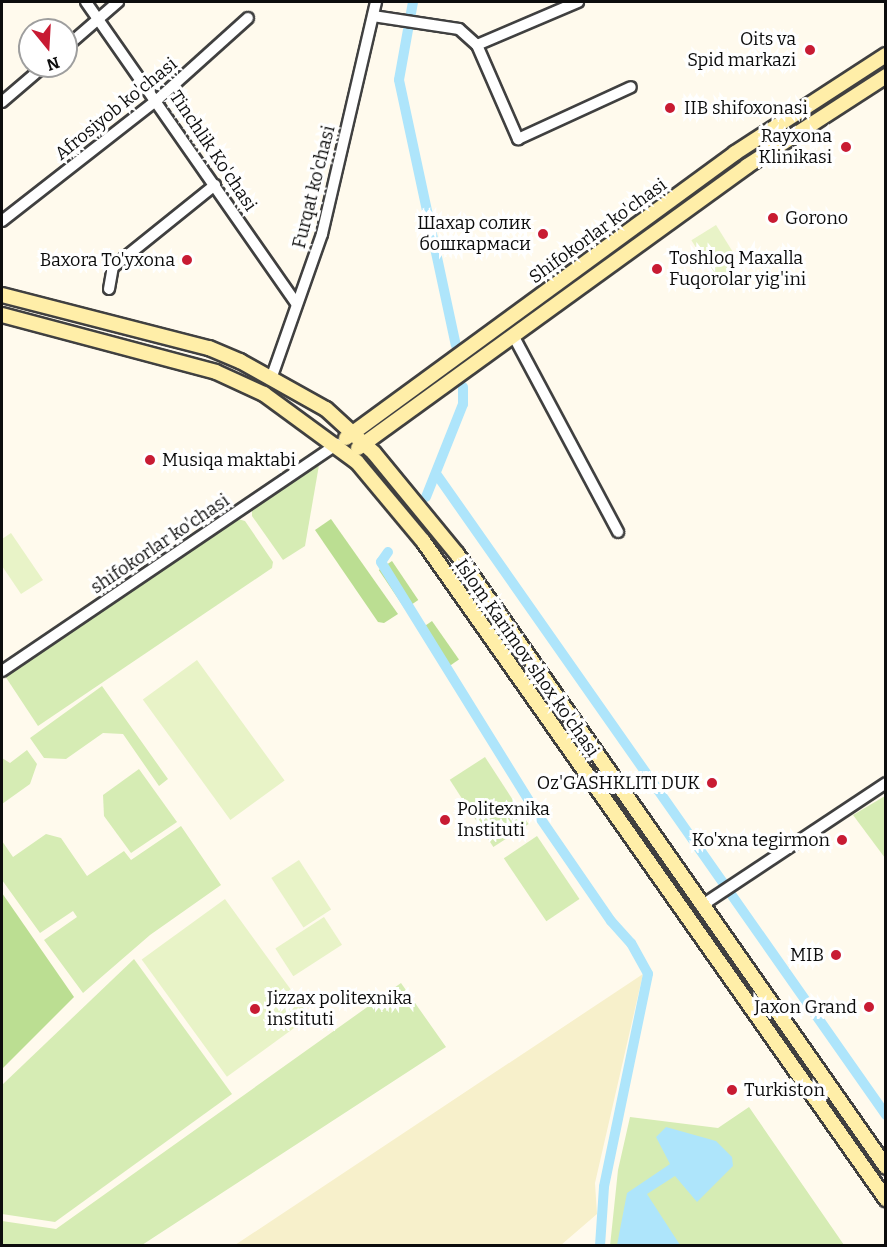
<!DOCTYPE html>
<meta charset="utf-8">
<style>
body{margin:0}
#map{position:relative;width:887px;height:1247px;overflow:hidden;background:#fffaed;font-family:Bitter,serif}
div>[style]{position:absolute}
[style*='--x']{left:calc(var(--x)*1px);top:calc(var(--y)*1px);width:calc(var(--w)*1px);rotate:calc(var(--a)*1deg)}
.farmland>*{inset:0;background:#f7f0cb}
.green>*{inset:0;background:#d6ecb4;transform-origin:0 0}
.forest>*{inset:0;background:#bbde92;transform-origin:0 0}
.pitch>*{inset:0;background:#e8f3c7;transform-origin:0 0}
.water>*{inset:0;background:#aee5fb}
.canal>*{height:10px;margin:-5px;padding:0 5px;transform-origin:5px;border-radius:5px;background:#aee5fb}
.roads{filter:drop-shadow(2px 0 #404040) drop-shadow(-2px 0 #404040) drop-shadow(0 2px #404040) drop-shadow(0 -2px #404040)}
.minor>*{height:10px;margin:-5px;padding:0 5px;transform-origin:5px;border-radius:5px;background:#fff}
.secondary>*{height:14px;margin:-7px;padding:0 7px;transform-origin:7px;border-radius:7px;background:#ffeea8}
.dots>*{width:16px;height:16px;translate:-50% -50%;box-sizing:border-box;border:3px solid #fff;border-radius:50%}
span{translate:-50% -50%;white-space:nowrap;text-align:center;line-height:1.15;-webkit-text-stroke:6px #fff;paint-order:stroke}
.poi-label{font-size:18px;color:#0d0d0d}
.right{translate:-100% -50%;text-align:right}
.left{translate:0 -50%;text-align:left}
.street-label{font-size:18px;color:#0d0d0d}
.frame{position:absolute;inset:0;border:3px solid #0d0d0d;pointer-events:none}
.north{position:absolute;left:18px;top:18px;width:60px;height:60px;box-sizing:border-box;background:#fff;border:2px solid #9e9e9e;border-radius:50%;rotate:162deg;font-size:16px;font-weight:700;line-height:24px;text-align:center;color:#0d0d0d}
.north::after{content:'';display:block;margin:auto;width:21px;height:27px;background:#c81b33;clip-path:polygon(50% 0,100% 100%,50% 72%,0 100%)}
</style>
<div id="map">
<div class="farmland">
<div style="clip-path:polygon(643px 974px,595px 1183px,597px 1214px,561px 1245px,235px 1245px)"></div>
</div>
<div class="green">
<div style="clip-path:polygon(319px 465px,305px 546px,283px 560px,252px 516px,252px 510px)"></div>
<div style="clip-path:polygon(238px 519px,245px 521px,273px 562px,272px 568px,38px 726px,5px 676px)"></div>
<div style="clip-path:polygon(102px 686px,168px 779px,159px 786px,123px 734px,103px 733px,66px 759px,44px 758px,30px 738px)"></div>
<div style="clip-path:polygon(27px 750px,37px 764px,30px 784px,2px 804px,2px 758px,10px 763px)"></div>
<div style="left:485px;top:757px;width:80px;height:42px;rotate:57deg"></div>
<div style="clip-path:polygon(139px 769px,177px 822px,131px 853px,104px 816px,103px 795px)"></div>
<div style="clip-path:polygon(885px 796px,885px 858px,853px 815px)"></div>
<div style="clip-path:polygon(181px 826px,221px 885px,150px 935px,83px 993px,44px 940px,77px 917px,73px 911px,40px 933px,2px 880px,2px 841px,13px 857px,46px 834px,61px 838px,87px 876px,124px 851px,131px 860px)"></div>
<div style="left:537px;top:836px;width:76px;height:40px;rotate:56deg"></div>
<div style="clip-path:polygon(134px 959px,232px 1094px,55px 1222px,2px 1214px,2px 1085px)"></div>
<div style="clip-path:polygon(401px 983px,446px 1047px,142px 1245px,2px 1245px,2px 1221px,56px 1229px)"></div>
<div style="clip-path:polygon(749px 1107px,844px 1245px,610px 1246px,618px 1170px,630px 1117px,718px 1128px)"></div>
</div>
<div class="forest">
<div style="clip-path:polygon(331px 519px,398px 614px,384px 623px,378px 622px,315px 530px)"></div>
<div style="left:392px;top:561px;width:47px;height:16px;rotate:56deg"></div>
<div style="left:432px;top:621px;width:47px;height:15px;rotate:55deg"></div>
<div style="clip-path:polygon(2px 893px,74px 997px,2px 1069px)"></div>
</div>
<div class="pitch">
<div style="left:716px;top:225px;width:47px;height:29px;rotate:58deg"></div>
<div style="clip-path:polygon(11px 533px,43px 580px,21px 594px,2px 566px,2px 539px)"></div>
<div style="left:197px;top:660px;width:149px;height:67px;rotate:54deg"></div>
<div style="left:299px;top:860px;width:59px;height:33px;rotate:57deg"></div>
<div style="left:225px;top:899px;width:145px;height:103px;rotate:54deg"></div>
<div style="left:324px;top:917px;width:33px;height:58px;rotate:57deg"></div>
</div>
<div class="water">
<div style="clip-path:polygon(666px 1127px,716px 1141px,732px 1157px,733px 1166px,697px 1202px,675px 1176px,647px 1194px,680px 1245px,617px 1245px,627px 1193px,670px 1164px,656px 1137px)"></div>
</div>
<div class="canal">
<div style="--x:413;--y:2;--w:79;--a:100.2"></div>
<div style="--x:399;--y:80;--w:271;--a:77.9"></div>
<div style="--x:437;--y:475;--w:782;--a:54.95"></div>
<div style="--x:426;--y:497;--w:100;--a:-68.3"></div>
<div style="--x:463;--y:404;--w:17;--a:-90"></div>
<div style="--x:388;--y:552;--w:12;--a:125"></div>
<div style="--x:381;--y:562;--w:294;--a:58.2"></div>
<div style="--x:536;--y:812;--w:132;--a:55.5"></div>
<div style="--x:611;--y:921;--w:30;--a:48"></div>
<div style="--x:631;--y:943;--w:35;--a:61"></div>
<div style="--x:648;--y:974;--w:217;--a:101.7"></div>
<div style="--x:604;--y:1187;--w:59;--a:93.9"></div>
</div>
<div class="roads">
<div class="minor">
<div style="--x:86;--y:2;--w:368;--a:55.1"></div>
<div style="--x:373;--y:16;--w:87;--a:8.6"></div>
<div style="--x:459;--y:29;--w:24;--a:42"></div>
<div style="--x:477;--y:45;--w:103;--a:66.4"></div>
<div style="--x:518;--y:139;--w:124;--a:-24.7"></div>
<div style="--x:477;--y:45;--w:110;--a:-23.1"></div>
<div style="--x:66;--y:47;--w:69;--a:-40.9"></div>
<div style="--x:2;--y:102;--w:55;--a:-40.6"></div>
<div style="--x:2;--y:221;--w:198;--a:-38"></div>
<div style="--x:158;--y:99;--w:121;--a:-42"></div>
<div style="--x:109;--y:289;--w:22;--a:-80"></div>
<div style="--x:113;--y:267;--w:131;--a:-38.8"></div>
<div style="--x:514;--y:337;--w:221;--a:61.9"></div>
<div style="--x:272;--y:376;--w:151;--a:-70.6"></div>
<div style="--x:322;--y:234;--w:238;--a:-76.9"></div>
<div style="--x:2;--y:671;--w:405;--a:-34.1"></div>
<div style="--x:701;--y:906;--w:222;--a:-33.6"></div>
</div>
<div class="secondary">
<div style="--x:2;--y:295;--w:214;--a:14.4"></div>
<div style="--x:209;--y:348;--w:34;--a:23"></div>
<div style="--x:240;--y:361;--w:98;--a:29.2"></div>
<div style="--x:326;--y:409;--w:65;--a:42.5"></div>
<div style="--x:374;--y:453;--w:131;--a:50.6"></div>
<div style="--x:457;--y:554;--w:748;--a:55.01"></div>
<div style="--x:2;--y:315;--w:221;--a:14.9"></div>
<div style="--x:216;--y:372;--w:53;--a:24.6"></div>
<div style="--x:264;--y:394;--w:115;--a:36.2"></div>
<div style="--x:357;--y:462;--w:103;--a:50.1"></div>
<div style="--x:423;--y:541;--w:805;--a:54.87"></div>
<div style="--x:346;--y:438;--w:482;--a:-36.2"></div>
<div style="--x:735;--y:153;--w:180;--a:-33"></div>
<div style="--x:358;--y:448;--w:480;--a:-35.9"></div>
<div style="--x:747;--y:166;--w:166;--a:-32.9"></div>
</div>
</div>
<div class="dots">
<div style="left:810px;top:50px;background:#c81b33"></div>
<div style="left:670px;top:108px;background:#c81b33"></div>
<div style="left:846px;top:147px;background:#c81b33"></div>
<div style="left:773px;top:218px;background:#c81b33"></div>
<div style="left:543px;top:234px;background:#c81b33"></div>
<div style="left:187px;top:260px;background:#c81b33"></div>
<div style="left:657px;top:269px;background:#c81b33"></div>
<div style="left:150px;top:460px;background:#c81b33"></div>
<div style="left:712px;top:783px;background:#c81b33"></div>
<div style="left:445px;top:820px;background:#c81b33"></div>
<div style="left:842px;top:840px;background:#c81b33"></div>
<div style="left:836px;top:955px;background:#c81b33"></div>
<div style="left:869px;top:1007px;background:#c81b33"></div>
<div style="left:255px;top:1009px;background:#c81b33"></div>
<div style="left:732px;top:1090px;background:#c81b33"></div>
</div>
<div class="poi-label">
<span class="right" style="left:796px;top:50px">Oits va<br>Spid markazi</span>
<span class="left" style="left:684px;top:108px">IIB shifoxonasi</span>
<span class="right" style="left:832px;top:147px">Rayxona<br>Klinikasi</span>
<span class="left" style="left:785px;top:218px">Gorono</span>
<span class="right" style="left:531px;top:234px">Шахар солик<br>бошкармаси</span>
<span class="left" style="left:669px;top:269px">Toshloq Maxalla<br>Fuqorolar yig'ini</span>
<span class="right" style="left:175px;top:260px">Baxora To'yxona</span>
<span class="left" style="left:162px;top:460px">Musiqa maktabi</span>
<span class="right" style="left:700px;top:783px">Oz'GASHKLITI DUK</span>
<span class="left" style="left:457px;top:820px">Politexnika<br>Instituti</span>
<span class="right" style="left:830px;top:840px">Ko'xna tegirmon</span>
<span class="right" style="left:824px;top:955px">MIB</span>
<span class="left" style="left:267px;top:1009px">Jizzax politexnika<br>instituti</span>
<span class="right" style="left:857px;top:1007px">Jaxon Grand</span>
<span class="left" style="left:744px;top:1090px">Turkiston</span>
</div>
<div class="street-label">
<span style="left:116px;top:109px;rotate:-39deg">Afrosiyob ko'chasi</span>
<span style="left:213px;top:151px;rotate:56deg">Tinchlik Ko'chasi</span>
<span style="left:314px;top:187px;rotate:-76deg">Furqat ko'chasi</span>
<span style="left:598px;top:231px;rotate:-36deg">Shifokorlar ko'chasi</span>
<span style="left:160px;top:544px;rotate:-34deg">shifokorlar ko'chasi</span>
<span style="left:527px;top:658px;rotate:55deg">Islom Karimov shox ko'chasi</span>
</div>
<div class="frame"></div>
<div class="north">N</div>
</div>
